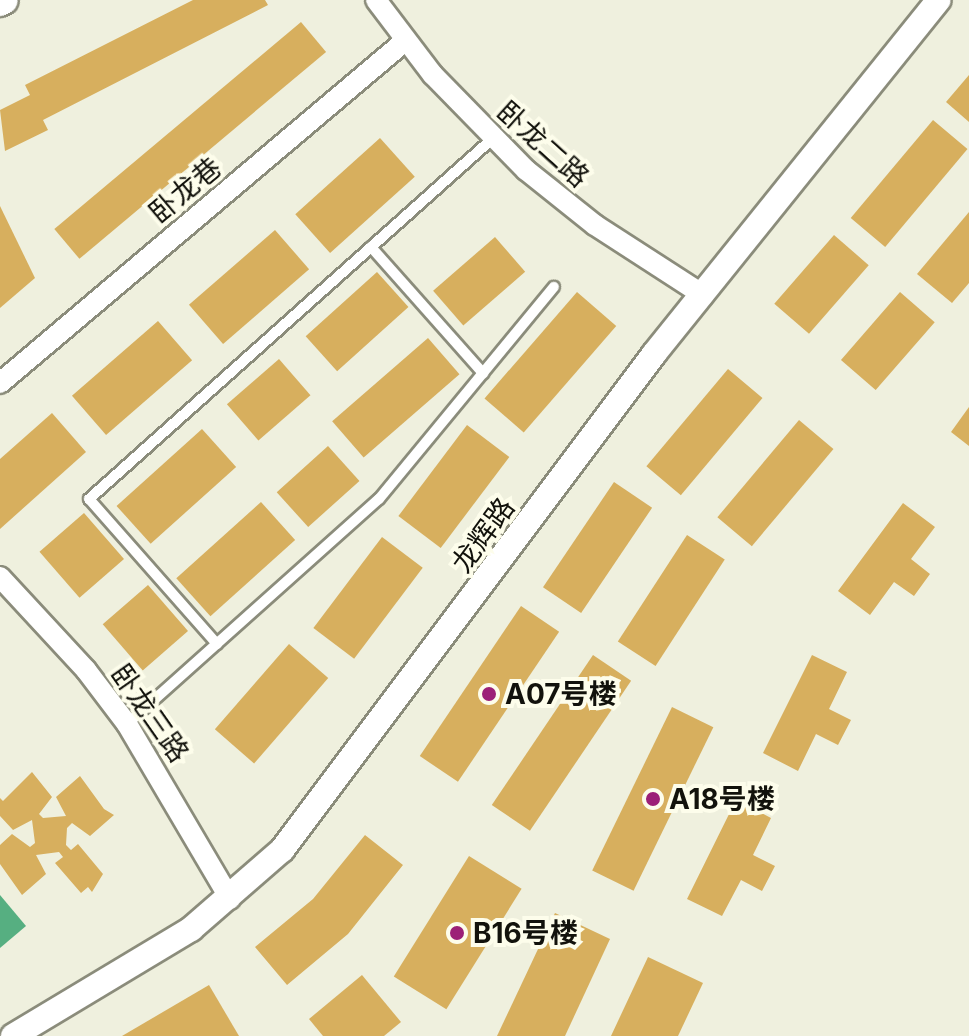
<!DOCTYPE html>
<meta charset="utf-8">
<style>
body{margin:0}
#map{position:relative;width:969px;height:1036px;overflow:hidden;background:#eff0de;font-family:Inter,"Noto Sans SC",sans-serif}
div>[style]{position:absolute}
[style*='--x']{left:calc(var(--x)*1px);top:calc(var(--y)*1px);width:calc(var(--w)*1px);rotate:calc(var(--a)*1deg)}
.water>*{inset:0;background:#56af81}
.building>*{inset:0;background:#d7af5e;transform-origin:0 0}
.roads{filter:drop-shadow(2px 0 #8b8c7b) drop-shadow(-2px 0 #8b8c7b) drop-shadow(0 2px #8b8c7b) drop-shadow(0 -2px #8b8c7b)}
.service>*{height:10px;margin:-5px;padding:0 5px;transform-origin:5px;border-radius:5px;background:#fff}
.minor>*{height:20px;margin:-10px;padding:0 10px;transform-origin:10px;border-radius:10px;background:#fff}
.tertiary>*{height:24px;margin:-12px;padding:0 12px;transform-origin:12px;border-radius:12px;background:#fff}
.secondary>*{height:28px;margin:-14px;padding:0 14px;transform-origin:14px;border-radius:14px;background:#fff}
.dots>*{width:22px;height:22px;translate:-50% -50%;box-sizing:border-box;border:4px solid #fdfdeb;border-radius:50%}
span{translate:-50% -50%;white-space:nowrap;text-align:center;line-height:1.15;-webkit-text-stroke:8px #fdfdeb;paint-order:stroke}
.street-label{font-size:28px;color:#12120c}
.poi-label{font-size:28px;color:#12120c;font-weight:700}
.left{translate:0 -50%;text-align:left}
</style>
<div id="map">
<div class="water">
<div style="clip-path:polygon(0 895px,26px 926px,0 948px)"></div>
</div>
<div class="building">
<div style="clip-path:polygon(193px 0,265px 0,268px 5px,43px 120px,48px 130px,5px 151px,0 110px,30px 95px,25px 85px)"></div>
<div style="left:301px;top:22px;width:39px;height:322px;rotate:50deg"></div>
<div style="clip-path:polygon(969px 75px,969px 122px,946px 102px)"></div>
<div style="left:933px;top:120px;width:45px;height:128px;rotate:40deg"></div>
<div style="left:380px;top:138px;width:52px;height:114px;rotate:48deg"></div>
<div style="clip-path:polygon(0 206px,35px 278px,0 308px)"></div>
<div style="clip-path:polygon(969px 212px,969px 283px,952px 303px,917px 274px)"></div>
<div style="left:275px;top:230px;width:52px;height:114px;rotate:49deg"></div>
<div style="left:834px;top:235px;width:46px;height:91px;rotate:41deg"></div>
<div style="left:495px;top:237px;width:46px;height:82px;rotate:49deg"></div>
<div style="left:377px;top:272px;width:47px;height:96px;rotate:48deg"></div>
<div style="left:577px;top:292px;width:52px;height:141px;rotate:41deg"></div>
<div style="left:900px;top:292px;width:46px;height:90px;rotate:41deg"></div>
<div style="left:158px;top:321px;width:52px;height:114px;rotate:49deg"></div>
<div style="left:428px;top:338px;width:48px;height:127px;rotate:49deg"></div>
<div style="left:279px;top:359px;width:48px;height:69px;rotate:49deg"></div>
<div style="left:728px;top:369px;width:45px;height:127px;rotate:40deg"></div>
<div style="clip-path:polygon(969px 407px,969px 446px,951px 432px)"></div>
<div style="clip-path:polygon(52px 413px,86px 452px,0 529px,0 459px)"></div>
<div style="left:799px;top:420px;width:45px;height:127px;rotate:40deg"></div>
<div style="left:467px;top:425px;width:53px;height:114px;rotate:37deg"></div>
<div style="left:202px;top:429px;width:51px;height:115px;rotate:48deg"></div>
<div style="left:328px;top:446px;width:47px;height:69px;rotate:48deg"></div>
<div style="left:614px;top:482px;width:46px;height:127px;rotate:34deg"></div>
<div style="left:261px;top:502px;width:51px;height:114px;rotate:48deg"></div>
<div style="clip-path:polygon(903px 503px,935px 527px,911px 559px,930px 574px,914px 596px,894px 582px,870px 615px,838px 591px)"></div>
<div style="left:84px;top:513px;width:61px;height:59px;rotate:49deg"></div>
<div style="left:687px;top:535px;width:45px;height:127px;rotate:33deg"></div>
<div style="left:382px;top:537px;width:51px;height:114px;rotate:37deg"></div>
<div style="left:148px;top:585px;width:61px;height:60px;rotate:49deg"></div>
<div style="left:521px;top:606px;width:46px;height:181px;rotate:34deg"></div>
<div style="left:289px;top:644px;width:52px;height:113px;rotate:41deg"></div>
<div style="left:593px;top:655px;width:46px;height:181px;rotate:34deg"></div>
<div style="clip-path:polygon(812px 655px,847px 672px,829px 709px,851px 720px,838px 745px,816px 734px,798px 771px,763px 753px)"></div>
<div style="left:672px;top:707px;width:46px;height:182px;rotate:26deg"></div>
<div style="clip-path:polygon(32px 772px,52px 797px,39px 814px,43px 818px,66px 816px,56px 797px,80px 776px,104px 809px,114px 815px,90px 836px,72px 823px,67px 828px,66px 845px,71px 850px,78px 844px,103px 874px,92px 892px,88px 887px,81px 893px,55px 863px,63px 857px,59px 852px,36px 855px,46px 874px,22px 895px,0 864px,0 845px,12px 834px,30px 847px,35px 843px,32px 820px,13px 830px,0 816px,0 798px,3px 801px)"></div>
<div style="clip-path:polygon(736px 800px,771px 818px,753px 855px,775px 866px,762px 891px,741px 880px,722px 916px,687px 899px)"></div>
<div style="clip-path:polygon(365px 835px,403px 865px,348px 934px,287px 985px,255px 947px,313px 899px)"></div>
<div style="left:469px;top:856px;width:62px;height:142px;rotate:32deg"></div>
<div style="clip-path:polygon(555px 913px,610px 939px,565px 1036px,497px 1036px)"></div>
<div style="clip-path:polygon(648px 957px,703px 983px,678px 1036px,611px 1036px)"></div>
<div style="clip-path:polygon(362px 975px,401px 1022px,384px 1036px,323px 1036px,309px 1019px)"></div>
<div style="clip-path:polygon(209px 985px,239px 1036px,122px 1036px)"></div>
</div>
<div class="roads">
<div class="service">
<div style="--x:371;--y:247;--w:169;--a:48.4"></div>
<div style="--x:217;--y:644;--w:193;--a:-131.4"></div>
<div style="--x:89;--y:499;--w:540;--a:-41.77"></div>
<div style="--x:127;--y:724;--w:338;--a:-41.8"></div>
<div style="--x:379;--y:499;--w:275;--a:-50.5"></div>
</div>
<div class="minor">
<div style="--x:376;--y:0;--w:94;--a:52.8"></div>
<div style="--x:433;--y:75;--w:133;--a:45.6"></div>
<div style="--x:526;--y:170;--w:88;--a:38.6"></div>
<div style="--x:595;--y:225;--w:129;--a:32.9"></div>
<div style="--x:0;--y:383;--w:530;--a:-40.18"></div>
<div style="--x:0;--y:577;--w:127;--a:47.2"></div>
<div style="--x:86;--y:670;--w:68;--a:52.8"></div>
<div style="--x:127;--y:724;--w:203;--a:59.5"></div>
</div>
<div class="tertiary">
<div style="--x:13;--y:1036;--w:208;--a:-31"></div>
<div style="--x:191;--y:929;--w:121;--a:-41"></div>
<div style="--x:282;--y:850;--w:620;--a:-53.13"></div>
<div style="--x:654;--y:354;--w:454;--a:-51.2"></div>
</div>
<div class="secondary">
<div style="--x:0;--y:2;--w:4;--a:-27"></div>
</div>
</div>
<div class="dots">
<div style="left:489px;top:694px;background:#9c2077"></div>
<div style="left:653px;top:799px;background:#9c2077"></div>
<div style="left:457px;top:933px;background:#9c2077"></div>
</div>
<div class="street-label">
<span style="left:543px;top:144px;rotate:42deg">卧龙二路</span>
<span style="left:185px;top:190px;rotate:-40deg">卧龙巷</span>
<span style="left:483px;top:535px;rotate:-54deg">龙辉路</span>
<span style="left:150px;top:713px;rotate:55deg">卧龙三路</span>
</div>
<div class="poi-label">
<span class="left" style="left:505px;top:694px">A07号楼</span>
<span class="left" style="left:669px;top:799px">A18号楼</span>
<span class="left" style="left:473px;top:933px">B16号楼</span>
</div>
</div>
